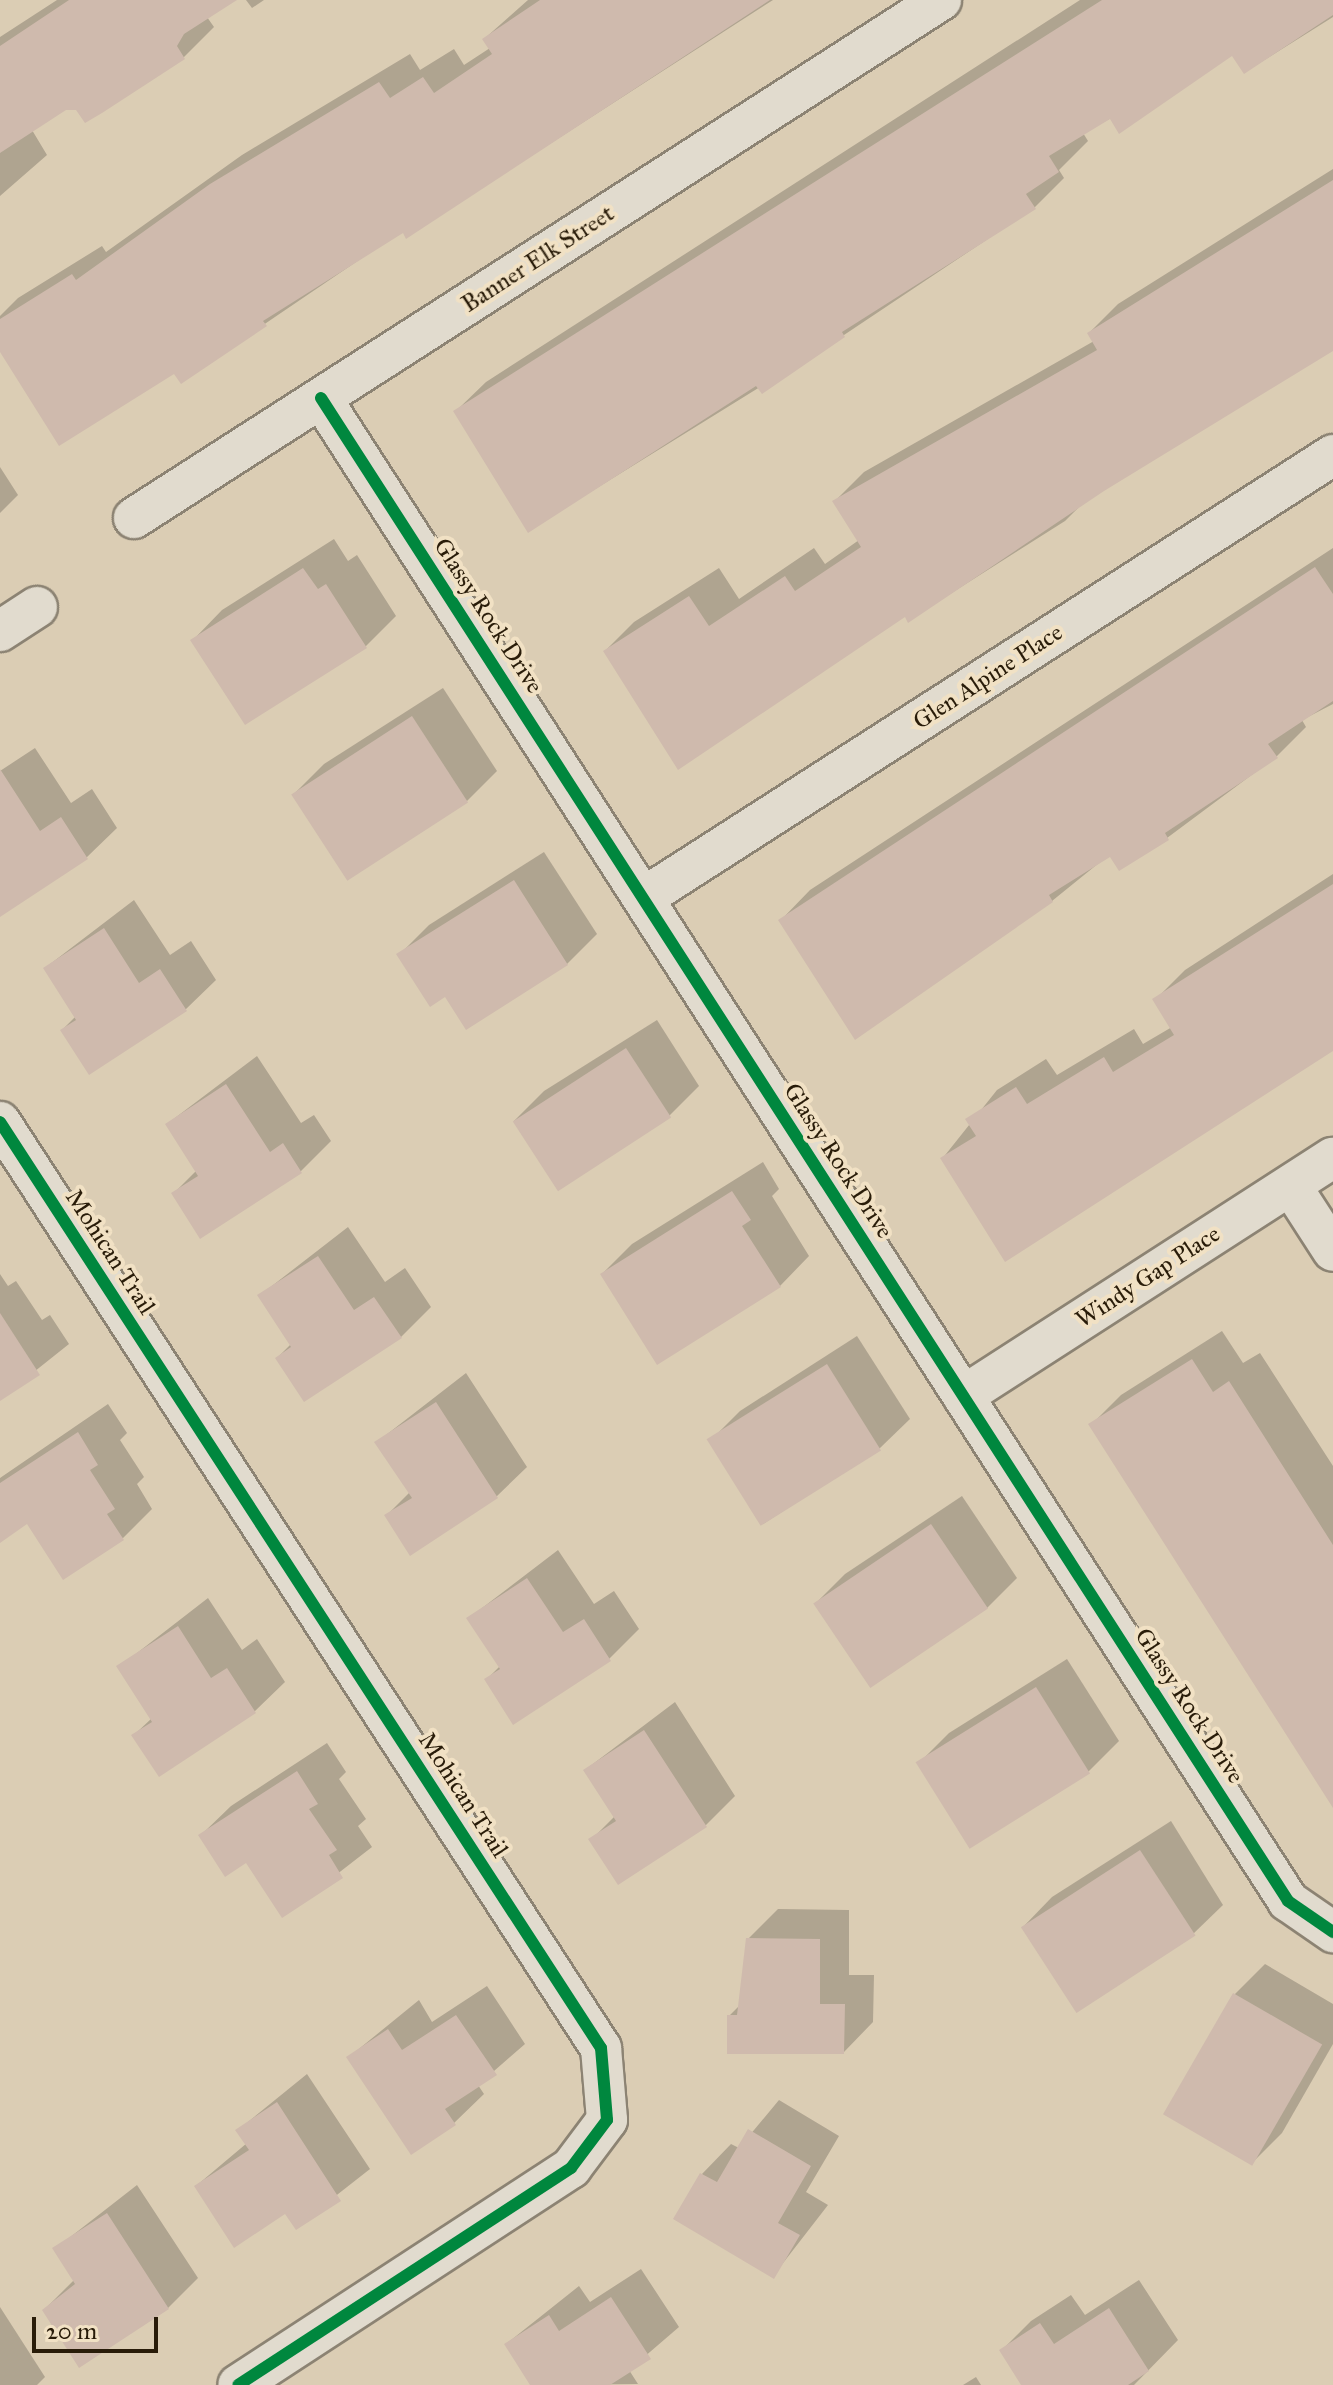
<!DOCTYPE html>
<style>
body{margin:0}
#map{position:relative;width:1333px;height:2385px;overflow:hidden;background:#dbcdb4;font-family:"IM FELL Great Primer",serif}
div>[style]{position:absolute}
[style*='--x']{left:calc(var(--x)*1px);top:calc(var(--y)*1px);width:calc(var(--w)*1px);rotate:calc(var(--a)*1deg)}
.shadow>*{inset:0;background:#0003}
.building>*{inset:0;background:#cfbaad;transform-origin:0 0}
.roads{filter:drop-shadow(2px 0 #8c8373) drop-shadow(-2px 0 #8c8373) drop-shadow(0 2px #8c8373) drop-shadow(0 -2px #8c8373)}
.street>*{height:40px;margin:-20px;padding:0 20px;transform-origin:20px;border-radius:20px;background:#e1dbce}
.cycleway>*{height:12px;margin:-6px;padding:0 6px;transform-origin:6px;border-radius:6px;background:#00873e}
span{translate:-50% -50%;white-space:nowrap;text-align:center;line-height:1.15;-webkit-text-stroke:8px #f1e1c4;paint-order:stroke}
.street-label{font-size:24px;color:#291c09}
.scale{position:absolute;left:32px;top:2317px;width:126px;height:36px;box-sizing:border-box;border:4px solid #291c09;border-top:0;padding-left:10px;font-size:24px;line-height:28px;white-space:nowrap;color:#291c09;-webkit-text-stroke:6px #f1e1c4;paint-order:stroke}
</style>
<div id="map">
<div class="shadow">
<div style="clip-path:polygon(57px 0,233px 0,207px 17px,214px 27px,184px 57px,101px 111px,65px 108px,32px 130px,47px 155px,0 196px,0 37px)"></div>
<div style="clip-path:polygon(246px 0,264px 0,252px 8px)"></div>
<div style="clip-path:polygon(528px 0,773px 0,407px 236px,403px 230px,181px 381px,175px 371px,0 348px,0 316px,18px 298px,102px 246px,106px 252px,242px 155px,410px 54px,420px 70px,454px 49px,464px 65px,490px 48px,484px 39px)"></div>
<div style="clip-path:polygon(1080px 0,1333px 0,1333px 17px,1245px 72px,1233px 53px,1083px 133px,1088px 141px,1059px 170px,1064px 178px,1034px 208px,844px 335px,529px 530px,456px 411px,486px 382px)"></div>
<div style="clip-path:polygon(1333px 169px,1333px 342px,1086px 500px,1065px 521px,909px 620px,906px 615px,605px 651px,634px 622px,719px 568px,739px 599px,814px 548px,825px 564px,859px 540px,835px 501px,864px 472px,1094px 341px,1089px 333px,1118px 304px)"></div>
<div style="clip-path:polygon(0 467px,18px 495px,0 513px)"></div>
<div style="clip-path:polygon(334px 539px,348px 561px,357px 555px,396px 616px,366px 646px,246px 723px,193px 640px,222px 610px)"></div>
<div style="clip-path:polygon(1333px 548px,1333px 704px,1302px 720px,1306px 727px,1277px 756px,1167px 838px,1110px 854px,1052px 901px,781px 920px,810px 890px)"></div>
<div style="clip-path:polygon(443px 688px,497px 771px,467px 801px,294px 794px,324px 764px)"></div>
<div style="clip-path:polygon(35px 748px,71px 803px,92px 789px,117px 828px,87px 857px,0 915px,0 771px)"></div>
<div style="clip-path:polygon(544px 852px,597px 934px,567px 964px,399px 955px,429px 925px)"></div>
<div style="clip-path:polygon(1333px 874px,1333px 1048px,942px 1159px,997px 1090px,1046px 1059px,1057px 1075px,1134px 1029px,1143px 1044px,1172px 1027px,1155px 1000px,1185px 970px)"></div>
<div style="clip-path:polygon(134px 900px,170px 955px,191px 941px,216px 980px,186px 1009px,62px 1030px,76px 1016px,45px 968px)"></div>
<div style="clip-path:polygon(657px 1020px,699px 1086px,669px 1116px,514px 1121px,544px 1091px)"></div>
<div style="clip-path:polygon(257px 1056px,301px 1123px,314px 1115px,331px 1141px,301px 1171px,201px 1236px,173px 1194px,197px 1170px,167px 1124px)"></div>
<div style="clip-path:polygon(763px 1162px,779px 1189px,772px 1196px,809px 1256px,780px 1286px,602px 1274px,632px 1244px)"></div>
<div style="clip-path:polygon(348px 1227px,385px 1282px,405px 1268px,431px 1307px,401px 1337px,277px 1358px,291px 1344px,259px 1296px)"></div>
<div style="clip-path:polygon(0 1274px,8px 1286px,16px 1281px,42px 1320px,50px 1315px,69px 1344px,0 1399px)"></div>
<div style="clip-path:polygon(1222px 1331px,1243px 1363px,1260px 1353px,1333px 1466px,1333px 1800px,1091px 1425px,1121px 1395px)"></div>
<div style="clip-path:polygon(857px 1336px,910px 1419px,880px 1448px,763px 1524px,710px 1441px,740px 1411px)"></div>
<div style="clip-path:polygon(466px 1373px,527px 1467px,497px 1496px,411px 1553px,386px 1516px,410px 1492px,377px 1442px)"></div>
<div style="clip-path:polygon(108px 1404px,127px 1433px,120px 1440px,144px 1477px,137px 1484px,152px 1509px,123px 1538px,28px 1522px,0 1525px,0 1478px)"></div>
<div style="clip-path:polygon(962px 1496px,1017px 1578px,987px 1608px,815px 1604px,845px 1574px)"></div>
<div style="clip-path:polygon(558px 1550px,594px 1604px,614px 1591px,639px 1629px,609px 1659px,486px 1680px,500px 1666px,469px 1618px)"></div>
<div style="clip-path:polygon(208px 1598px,242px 1650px,257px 1639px,285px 1682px,255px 1711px,159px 1774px,134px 1735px,152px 1718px,119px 1667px)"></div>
<div style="clip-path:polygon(1067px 1659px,1119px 1741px,1089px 1771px,971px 1846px,919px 1763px,949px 1733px)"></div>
<div style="clip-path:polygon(675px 1702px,735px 1796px,706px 1825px,591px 1840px,615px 1816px,585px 1770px)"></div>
<div style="clip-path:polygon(327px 1743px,346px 1772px,339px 1779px,366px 1819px,358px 1826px,372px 1847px,283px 1916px,247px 1860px,201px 1835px,231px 1806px)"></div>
<div style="clip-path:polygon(1171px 1821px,1223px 1905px,1193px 1934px,1023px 1927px,1052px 1897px)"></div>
<div style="clip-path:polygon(778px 1909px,849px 1910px,849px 1975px,874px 1975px,873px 2022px,844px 2052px,729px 2016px,740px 2005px,748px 1939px)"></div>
<div style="clip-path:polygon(1265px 1964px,1333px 2004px,1333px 2044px,1282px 2133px,1252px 2163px,1235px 1994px)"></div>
<div style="clip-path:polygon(487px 1986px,525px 2044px,478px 2085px,484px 2094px,454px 2123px,349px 2057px,419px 2000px,432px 2022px)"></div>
<div style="clip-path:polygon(307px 2074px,370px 2169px,296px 2227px,286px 2211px,196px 2186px,247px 2143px,238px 2130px)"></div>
<div style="clip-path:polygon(779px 2100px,839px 2136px,806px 2192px,828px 2205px,773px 2276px,702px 2174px,731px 2144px,739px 2148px)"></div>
<div style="clip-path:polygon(137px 2185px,198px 2278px,168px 2308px,44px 2310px,75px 2279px,55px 2249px)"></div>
<div style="clip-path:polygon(641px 2269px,679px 2327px,629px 2370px,638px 2384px,533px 2385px,506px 2344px,579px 2286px,590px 2302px)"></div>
<div style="clip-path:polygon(1139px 2280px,1178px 2340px,1134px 2385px,1024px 2385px,1001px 2351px,1031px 2321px,1071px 2295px,1085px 2315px)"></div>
<div style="clip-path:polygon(0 2307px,45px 2377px,37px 2385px,0 2385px)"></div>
<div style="clip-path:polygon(976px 2377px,981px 2385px,963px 2385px)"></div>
</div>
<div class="building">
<div style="clip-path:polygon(69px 0,237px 0,184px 34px,177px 46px,185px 59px,102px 113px,85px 123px,76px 110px,66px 110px,0 153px,0 46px)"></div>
<div style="clip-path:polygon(540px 0,770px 0,406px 239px,403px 233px,263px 321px,267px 326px,181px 384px,174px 374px,59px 446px,0 352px,0 319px,72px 274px,76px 280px,210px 184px,379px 82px,390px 98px,423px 77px,434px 93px,492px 54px,482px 39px)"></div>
<div style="clip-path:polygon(1102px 0,1333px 0,1333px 15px,1244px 74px,1232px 56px,1119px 134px,1110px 119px,1049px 156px,1059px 172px,1026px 194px,1036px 209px,842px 332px,845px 337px,762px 394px,756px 386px,528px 533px,453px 411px)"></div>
<div style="clip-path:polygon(1333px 180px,1333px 351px,1104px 491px,908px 623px,905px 617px,678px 770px,603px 651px,689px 596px,709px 626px,785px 576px,795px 591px,861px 547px,832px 501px,1097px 350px,1087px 333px)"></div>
<div style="clip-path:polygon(1315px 567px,1333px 594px,1333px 701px,1268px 744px,1278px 758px,1165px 833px,1169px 840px,1119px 871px,1110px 857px,1049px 895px,1053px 902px,855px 1040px,778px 920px)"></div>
<div style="clip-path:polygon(303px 568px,318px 589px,326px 584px,367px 648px,245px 725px,190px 640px)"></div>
<div style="left:412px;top:716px;width:103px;height:144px;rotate:57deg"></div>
<div style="clip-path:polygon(0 769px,40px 831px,61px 817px,88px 859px,0 917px)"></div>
<div style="clip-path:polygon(514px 880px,568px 965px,466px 1030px,445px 997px,430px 1007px,396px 954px)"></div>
<div style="clip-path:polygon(1333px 884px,1333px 1051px,1005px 1262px,940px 1158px,976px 1136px,965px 1119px,1016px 1087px,1027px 1104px,1104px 1057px,1113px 1072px,1174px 1035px,1152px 999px)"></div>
<div style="clip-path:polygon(104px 928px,139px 983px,160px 969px,187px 1011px,89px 1075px,60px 1030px,76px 1020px,43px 968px)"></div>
<div style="left:626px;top:1048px;width:83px;height:135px;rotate:57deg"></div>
<div style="clip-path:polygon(226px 1084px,270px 1152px,283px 1143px,302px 1173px,200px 1239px,171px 1193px,198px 1176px,165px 1124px)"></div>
<div style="clip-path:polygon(732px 1191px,751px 1220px,742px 1226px,781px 1287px,657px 1365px,600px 1274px)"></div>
<div style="clip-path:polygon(318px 1256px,354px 1310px,374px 1297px,402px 1338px,304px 1402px,275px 1358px,291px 1347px,257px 1295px)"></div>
<div style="clip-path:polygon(0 1313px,40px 1375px,0 1401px)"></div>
<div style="clip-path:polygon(1192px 1359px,1213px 1392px,1229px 1381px,1333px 1545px,1333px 1808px,1088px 1424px)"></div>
<div style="left:827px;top:1364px;width:102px;height:142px;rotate:58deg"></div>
<div style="clip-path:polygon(436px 1402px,498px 1498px,410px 1556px,384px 1515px,412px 1498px,374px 1442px)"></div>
<div style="clip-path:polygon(78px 1432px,98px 1465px,90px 1470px,115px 1509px,107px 1514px,124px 1540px,63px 1580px,27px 1524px,0 1543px,0 1483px)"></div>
<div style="left:931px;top:1524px;width:102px;height:142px;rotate:56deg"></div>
<div style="clip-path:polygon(527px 1578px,563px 1632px,584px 1619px,611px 1661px,513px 1725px,484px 1679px,500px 1669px,466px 1618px)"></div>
<div style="clip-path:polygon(178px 1626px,211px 1678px,227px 1668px,256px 1713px,159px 1777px,131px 1735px,152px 1722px,116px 1666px)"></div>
<div style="left:1036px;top:1687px;width:102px;height:142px;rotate:58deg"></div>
<div style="clip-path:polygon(644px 1730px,707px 1827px,618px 1885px,588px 1839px,616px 1821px,583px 1770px)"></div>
<div style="clip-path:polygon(297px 1771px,318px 1804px,309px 1809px,337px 1850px,329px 1855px,343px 1878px,282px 1918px,246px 1863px,225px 1877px,198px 1835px)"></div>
<div style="left:1140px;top:1850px;width:102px;height:142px;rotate:57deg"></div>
<div style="clip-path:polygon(746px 1938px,820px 1939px,820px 2004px,845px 2004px,844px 2054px,727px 2054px,727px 2015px,737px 2015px)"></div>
<div style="left:1233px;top:1993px;width:103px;height:140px;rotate:30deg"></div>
<div style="clip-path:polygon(456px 2015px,497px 2075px,445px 2109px,456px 2125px,411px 2155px,346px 2057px,388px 2029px,402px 2050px)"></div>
<div style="clip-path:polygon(277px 2102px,341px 2201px,296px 2230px,285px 2214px,234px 2248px,194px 2186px,249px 2150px,235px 2130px)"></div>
<div style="clip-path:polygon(748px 2129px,811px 2166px,778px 2223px,800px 2235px,774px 2279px,673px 2219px,700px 2173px,717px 2182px)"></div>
<div style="clip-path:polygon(107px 2213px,169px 2309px,79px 2368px,42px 2310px,75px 2284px,52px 2248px)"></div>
<div style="clip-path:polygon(611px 2297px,651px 2359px,610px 2385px,530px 2385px,504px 2344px,549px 2315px,559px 2331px)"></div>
<div style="clip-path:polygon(1109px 2308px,1149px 2371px,1128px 2385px,1021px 2385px,999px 2350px,1040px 2323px,1054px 2344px)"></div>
</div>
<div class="roads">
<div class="street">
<div style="--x:321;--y:398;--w:1787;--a:57.24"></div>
<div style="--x:1288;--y:1901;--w:55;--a:34.6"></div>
<div style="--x:134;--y:518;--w:959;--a:-32.7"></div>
<div style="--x:0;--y:631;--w:44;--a:-33"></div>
<div style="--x:643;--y:898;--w:820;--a:-32.7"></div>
<div style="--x:0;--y:1122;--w:1104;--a:57.02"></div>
<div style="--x:601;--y:2048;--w:72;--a:85.2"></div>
<div style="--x:607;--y:2120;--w:60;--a:126.9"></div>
<div style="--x:571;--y:2168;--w:397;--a:146.9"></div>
<div style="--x:1291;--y:1186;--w:77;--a:57.1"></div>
<div style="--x:963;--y:1396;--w:440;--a:-32.8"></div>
</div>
</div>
<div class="cycleway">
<div style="--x:321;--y:398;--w:1787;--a:57.24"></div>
<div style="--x:1288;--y:1901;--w:55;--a:34.6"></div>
<div style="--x:0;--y:1122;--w:1104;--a:57.02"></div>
<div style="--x:601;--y:2048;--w:72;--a:85.2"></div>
<div style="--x:607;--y:2120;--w:60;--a:126.9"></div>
<div style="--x:571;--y:2168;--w:397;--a:146.9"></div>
</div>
<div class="street-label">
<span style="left:538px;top:259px;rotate:-33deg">Banner Elk Street</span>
<span style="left:488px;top:616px;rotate:57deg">Glassy Rock Drive</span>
<span style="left:988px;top:677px;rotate:-33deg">Glen Alpine Place</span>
<span style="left:838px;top:1161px;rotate:57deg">Glassy Rock Drive</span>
<span style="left:110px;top:1252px;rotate:57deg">Mohican Trail</span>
<span style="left:1148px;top:1277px;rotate:-33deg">Windy Gap Place</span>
<span style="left:1189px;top:1706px;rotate:57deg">Glassy Rock Drive</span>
<span style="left:463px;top:1795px;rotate:57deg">Mohican Trail</span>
</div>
<div class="scale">20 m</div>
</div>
